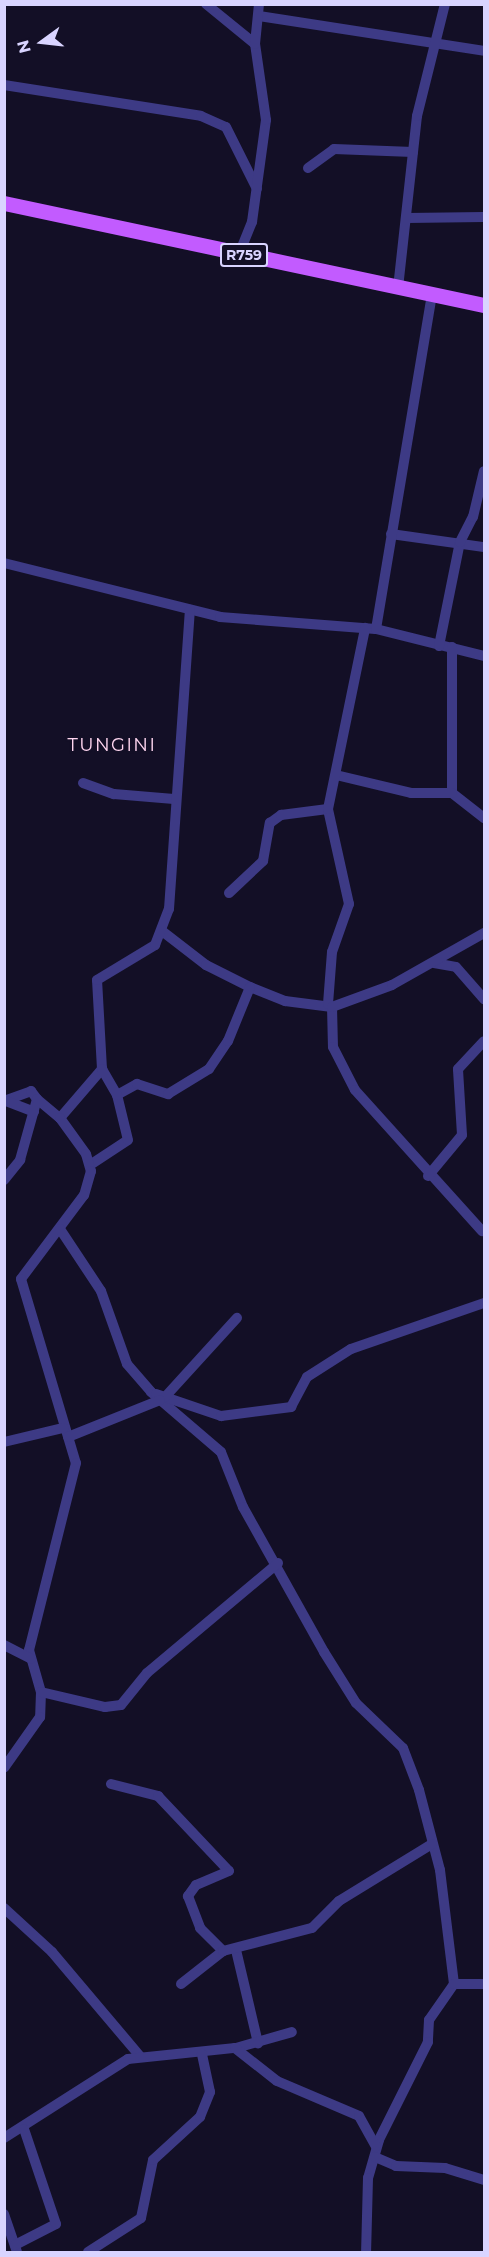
<!DOCTYPE html>
<style>
body{margin:0}
#map{position:relative;width:489px;height:2257px;overflow:hidden;background:#130f26;font-family:Montserrat,sans-serif}
div>[style]{position:absolute}
[style*='--x']{left:calc(var(--x)*1px);top:calc(var(--y)*1px);width:calc(var(--w)*1px);rotate:calc(var(--a)*1deg)}
.minor>*{height:10px;margin:-5px;padding:0 5px;transform-origin:5px;border-radius:5px;background:#3d3a85}
.primary>*{height:15px;margin:-7.5px;padding:0 7.5px;transform-origin:7.5px;border-radius:7.5px;background:#c25bff}
span{translate:-50% -50%;white-space:nowrap;text-align:center;line-height:1.15;-webkit-text-stroke:4.5px #130f26;paint-order:stroke}
.shield-label span{padding:2px 4px;background:#130f26;border:2px solid;border-radius:4px;-webkit-text-stroke-width:0}
.shield-label{font-size:14px;color:#d9d4ff;font-weight:700}
.quarter-label{font-size:18px;color:#ffd6f0;letter-spacing:1.5px}
.frame{position:absolute;inset:0;border:6px solid #d9d4ff;pointer-events:none}
.north{position:absolute;left:12px;top:12px;width:60px;height:60px;-webkit-text-stroke:4px #130f26;paint-order:stroke;rotate:255deg;font-size:16px;font-weight:700;line-height:24px;text-align:center;color:#d9d4ff}
.north::after{content:'';display:block;margin:auto;width:21px;height:27px;background:#d9d4ff;clip-path:polygon(50% 0,100% 100%,50% 72%,0 100%)}
</style>
<div id="map">
<div class="minor">
<div style="--x:206;--y:4;--w:63;--a:39.2"></div>
<div style="--x:259;--y:16;--w:228;--a:8.8"></div>
<div style="--x:4;--y:85;--w:199;--a:8.9"></div>
<div style="--x:201;--y:116;--w:27;--a:24"></div>
<div style="--x:226;--y:127;--w:69;--a:63.4"></div>
<div style="--x:308;--y:168;--w:32;--a:-36"></div>
<div style="--x:334;--y:149;--w:79;--a:2.2"></div>
<div style="--x:407;--y:218;--w:77;--a:-0.7"></div>
<div style="--x:239;--y:254;--w:35;--a:-68"></div>
<div style="--x:252;--y:222;--w:103;--a:-82.2"></div>
<div style="--x:266;--y:120;--w:77;--a:-98.2"></div>
<div style="--x:255;--y:44;--w:40;--a:-84.3"></div>
<div style="--x:398;--y:288;--w:173;--a:-83.7"></div>
<div style="--x:417;--y:116;--w:115;--a:-76"></div>
<div style="--x:391;--y:534;--w:94;--a:8"></div>
<div style="--x:4;--y:563;--w:223;--a:14"></div>
<div style="--x:220;--y:617;--w:156;--a:4.4"></div>
<div style="--x:376;--y:629;--w:111;--a:14"></div>
<div style="--x:376;--y:629;--w:340;--a:-80.5"></div>
<div style="--x:439;--y:646;--w:106;--a:-78.6"></div>
<div style="--x:460;--y:542;--w:28;--a:-63"></div>
<div style="--x:473;--y:517;--w:47;--a:-76.6"></div>
<div style="--x:452;--y:647;--w:146;--a:90"></div>
<div style="--x:452;--y:793;--w:41;--a:38"></div>
<div style="--x:336;--y:775;--w:77;--a:13.5"></div>
<div style="--x:411;--y:793;--w:41;--a:0"></div>
<div style="--x:83;--y:783;--w:33;--a:20"></div>
<div style="--x:114;--y:794;--w:60;--a:4.8"></div>
<div style="--x:229;--y:893;--w:47;--a:-43.3"></div>
<div style="--x:263;--y:861;--w:39;--a:-80"></div>
<div style="--x:270;--y:823;--w:14;--a:-36"></div>
<div style="--x:281;--y:815;--w:47;--a:-7.3"></div>
<div style="--x:162;--y:931;--w:56;--a:37.7"></div>
<div style="--x:206;--y:965;--w:49;--a:26.6"></div>
<div style="--x:250;--y:987;--w:38;--a:22"></div>
<div style="--x:285;--y:1001;--w:47;--a:7.3"></div>
<div style="--x:332;--y:1007;--w:40;--a:88.6"></div>
<div style="--x:333;--y:1047;--w:48;--a:62.9"></div>
<div style="--x:355;--y:1090;--w:190;--a:48"></div>
<div style="--x:434;--y:963;--w:22;--a:10"></div>
<div style="--x:456;--y:967;--w:43;--a:48.8"></div>
<div style="--x:328;--y:1004;--w:52;--a:-85.6"></div>
<div style="--x:332;--y:952;--w:51;--a:-70.5"></div>
<div style="--x:349;--y:904;--w:97;--a:-102.5"></div>
<div style="--x:328;--y:809;--w:185;--a:-78.4"></div>
<div style="--x:332;--y:1007;--w:64;--a:-20.1"></div>
<div style="--x:392;--y:985;--w:106;--a:-29.5"></div>
<div style="--x:117;--y:1095;--w:23;--a:-29"></div>
<div style="--x:137;--y:1084;--w:33;--a:18"></div>
<div style="--x:168;--y:1094;--w:48;--a:-31.4"></div>
<div style="--x:209;--y:1069;--w:34;--a:-56"></div>
<div style="--x:228;--y:1041;--w:58;--a:-67.8"></div>
<div style="--x:4;--y:1101;--w:29;--a:-20"></div>
<div style="--x:31;--y:1091;--w:10;--a:53"></div>
<div style="--x:6;--y:1101;--w:30;--a:21"></div>
<div style="--x:60;--y:1118;--w:65;--a:-49.4"></div>
<div style="--x:102;--y:1069;--w:89;--a:-93.2"></div>
<div style="--x:97;--y:980;--w:68;--a:-31.1"></div>
<div style="--x:155;--y:945;--w:39;--a:-69"></div>
<div style="--x:169;--y:909;--w:300;--a:-86"></div>
<div style="--x:90;--y:1165;--w:45;--a:-33.3"></div>
<div style="--x:128;--y:1140;--w:46;--a:-103.7"></div>
<div style="--x:117;--y:1095;--w:30;--a:-120"></div>
<div style="--x:428;--y:1176;--w:53;--a:-50.3"></div>
<div style="--x:462;--y:1135;--w:66;--a:-93.5"></div>
<div style="--x:458;--y:1069;--w:38;--a:-47"></div>
<div style="--x:4;--y:1180;--w:26;--a:-51"></div>
<div style="--x:20;--y:1160;--w:63;--a:-74.4"></div>
<div style="--x:37;--y:1099;--w:30;--a:40"></div>
<div style="--x:60;--y:1118;--w:44;--a:54.2"></div>
<div style="--x:86;--y:1154;--w:18;--a:74"></div>
<div style="--x:91;--y:1171;--w:25;--a:106"></div>
<div style="--x:84;--y:1195;--w:105;--a:126.9"></div>
<div style="--x:21;--y:1279;--w:192;--a:73.4"></div>
<div style="--x:76;--y:1463;--w:193;--a:104.1"></div>
<div style="--x:29;--y:1650;--w:44;--a:74.1"></div>
<div style="--x:41;--y:1692;--w:25;--a:92"></div>
<div style="--x:40;--y:1717;--w:62;--a:125.2"></div>
<div style="--x:60;--y:1229;--w:74;--a:56.5"></div>
<div style="--x:101;--y:1291;--w:77;--a:70.4"></div>
<div style="--x:127;--y:1364;--w:37;--a:49"></div>
<div style="--x:151;--y:1392;--w:92;--a:40.6"></div>
<div style="--x:221;--y:1452;--w:59;--a:68.2"></div>
<div style="--x:243;--y:1507;--w:166;--a:60.8"></div>
<div style="--x:324;--y:1652;--w:60;--a:57.9"></div>
<div style="--x:356;--y:1703;--w:65;--a:43.8"></div>
<div style="--x:403;--y:1748;--w:45;--a:69.1"></div>
<div style="--x:419;--y:1790;--w:83;--a:75.3"></div>
<div style="--x:440;--y:1870;--w:115;--a:83"></div>
<div style="--x:454;--y:1984;--w:44;--a:124.8"></div>
<div style="--x:429;--y:2020;--w:22;--a:93"></div>
<div style="--x:428;--y:2042;--w:110;--a:116.6"></div>
<div style="--x:379;--y:2140;--w:40;--a:106"></div>
<div style="--x:368;--y:2178;--w:74;--a:91.5"></div>
<div style="--x:156;--y:1394;--w:69;--a:18.7"></div>
<div style="--x:221;--y:1416;--w:71;--a:-7.3"></div>
<div style="--x:291;--y:1407;--w:34;--a:-62"></div>
<div style="--x:307;--y:1377;--w:52;--a:-32.5"></div>
<div style="--x:351;--y:1349;--w:141;--a:-19.1"></div>
<div style="--x:165;--y:1397;--w:107;--a:-47.7"></div>
<div style="--x:68;--y:1437;--w:99;--a:-21.9"></div>
<div style="--x:4;--y:1442;--w:61;--a:-13.3"></div>
<div style="--x:4;--y:1645;--w:30;--a:27"></div>
<div style="--x:41;--y:1692;--w:66;--a:13.2"></div>
<div style="--x:105;--y:1707;--w:16;--a:-7"></div>
<div style="--x:121;--y:1705;--w:41;--a:-50.9"></div>
<div style="--x:147;--y:1673;--w:171;--a:-40"></div>
<div style="--x:111;--y:1784;--w:49;--a:14.3"></div>
<div style="--x:158;--y:1796;--w:103;--a:46.6"></div>
<div style="--x:229;--y:1871;--w:36;--a:157"></div>
<div style="--x:196;--y:1885;--w:14;--a:126"></div>
<div style="--x:188;--y:1896;--w:34;--a:69"></div>
<div style="--x:200;--y:1928;--w:33;--a:45"></div>
<div style="--x:4;--y:1908;--w:65;--a:42.5"></div>
<div style="--x:52;--y:1952;--w:136;--a:49.8"></div>
<div style="--x:236;--y:1950;--w:96;--a:76.7"></div>
<div style="--x:181;--y:1984;--w:53;--a:-38.2"></div>
<div style="--x:223;--y:1951;--w:92;--a:-14.5"></div>
<div style="--x:312;--y:1928;--w:38;--a:-45"></div>
<div style="--x:339;--y:1901;--w:109;--a:-31.5"></div>
<div style="--x:454;--y:1984;--w:30;--a:0"></div>
<div style="--x:236;--y:2048;--w:58;--a:-15.9"></div>
<div style="--x:4;--y:2138;--w:147;--a:-32.5"></div>
<div style="--x:128;--y:2059;--w:108;--a:-5.9"></div>
<div style="--x:235;--y:2048;--w:53;--a:38.2"></div>
<div style="--x:277;--y:2081;--w:89;--a:23.1"></div>
<div style="--x:359;--y:2116;--w:35;--a:61"></div>
<div style="--x:375;--y:2157;--w:23;--a:23"></div>
<div style="--x:396;--y:2166;--w:49;--a:2.3"></div>
<div style="--x:445;--y:2168;--w:41;--a:17.1"></div>
<div style="--x:4;--y:2214;--w:40;--a:71.1"></div>
<div style="--x:15;--y:2245;--w:46;--a:-27.1"></div>
<div style="--x:56;--y:2224;--w:100;--a:-108.6"></div>
<div style="--x:88;--y:2252;--w:63;--a:-32.7"></div>
<div style="--x:141;--y:2218;--w:59;--a:-78.3"></div>
<div style="--x:153;--y:2160;--w:64;--a:-42.5"></div>
<div style="--x:200;--y:2117;--w:27;--a:-68"></div>
<div style="--x:210;--y:2092;--w:39;--a:-102"></div>
</div>
<div class="primary">
<div style="--x:4;--y:203;--w:491;--a:12"></div>
</div>
<div class="shield-label">
<span style="left:244px;top:255px">R759</span>
</div>
<div class="quarter-label">
<span style="left:112px;top:745px">TUNGINI</span>
</div>
<div class="frame"></div>
<div class="north">N</div>
</div>
